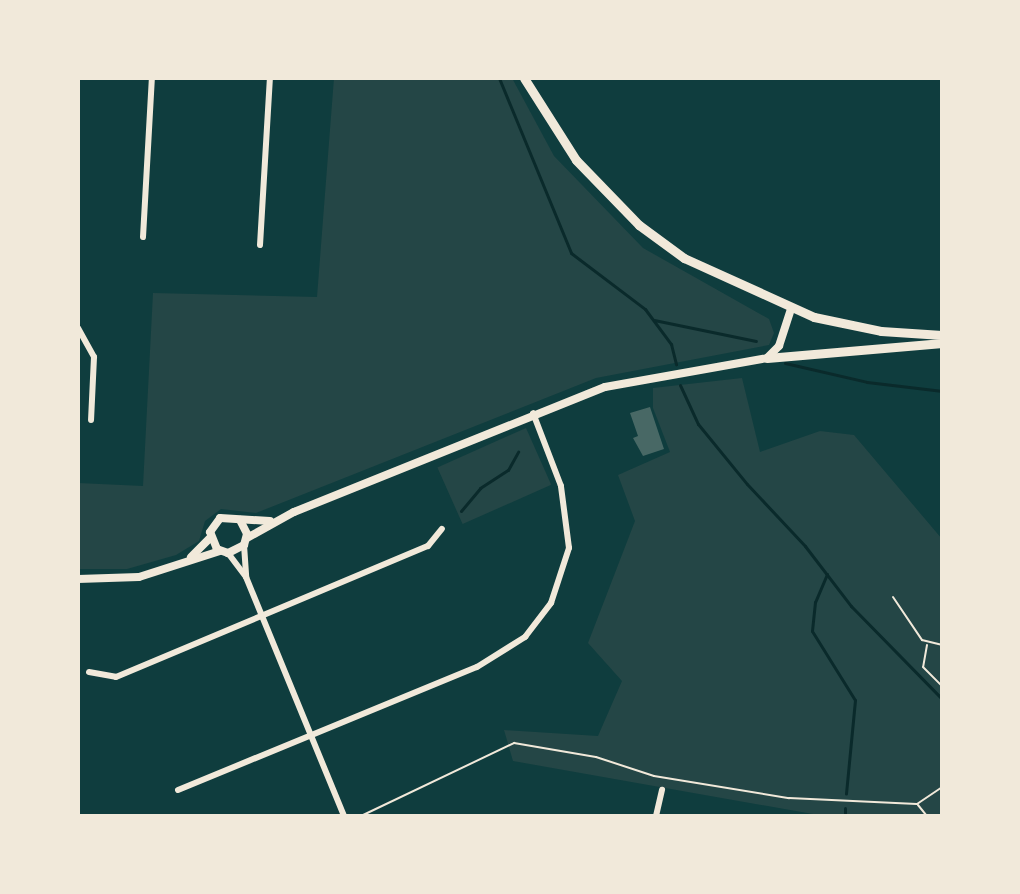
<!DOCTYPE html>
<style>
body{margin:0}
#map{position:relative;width:1020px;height:894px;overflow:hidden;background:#0f3d3e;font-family:"IBM Plex Sans",sans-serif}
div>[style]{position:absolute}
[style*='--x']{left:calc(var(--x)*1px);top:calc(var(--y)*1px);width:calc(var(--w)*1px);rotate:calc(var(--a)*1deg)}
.green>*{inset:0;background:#244646;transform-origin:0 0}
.stream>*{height:3px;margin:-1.5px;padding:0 1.5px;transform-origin:1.5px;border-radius:1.5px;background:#0a2a2b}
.building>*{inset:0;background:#486865}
.path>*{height:2px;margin:-1px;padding:0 1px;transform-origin:1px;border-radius:1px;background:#f1e9da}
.minor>*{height:6px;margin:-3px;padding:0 3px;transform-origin:3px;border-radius:3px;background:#f1e9da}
.secondary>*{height:8px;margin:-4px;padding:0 4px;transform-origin:4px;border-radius:4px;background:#f1e9da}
.primary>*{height:9px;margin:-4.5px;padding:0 4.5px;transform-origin:4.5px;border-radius:4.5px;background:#f1e9da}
span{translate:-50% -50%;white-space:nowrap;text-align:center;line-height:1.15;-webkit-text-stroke:6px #f1e9da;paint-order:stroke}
.frame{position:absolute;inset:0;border:80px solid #f1e9da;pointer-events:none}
</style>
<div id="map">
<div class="green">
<div style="clip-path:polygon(334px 78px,512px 78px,554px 156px,643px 248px,769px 319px,774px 333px,769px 345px,596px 378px,256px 513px,221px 509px,205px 521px,199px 541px,176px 555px,127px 569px,78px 569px,78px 483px,143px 486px,153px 293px,317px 297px)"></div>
<div style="clip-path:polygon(742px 378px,760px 452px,820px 431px,854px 435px,942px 539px,942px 816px,824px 816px,513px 761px,504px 730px,598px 736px,622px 681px,588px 643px,635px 521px,618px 475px,670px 452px,653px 408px,653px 388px)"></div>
<div style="left:526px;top:428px;width:62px;height:97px;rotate:66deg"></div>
</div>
<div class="stream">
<div style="--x:499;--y:78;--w:189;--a:67.6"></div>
<div style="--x:571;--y:253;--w:93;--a:37.1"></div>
<div style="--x:645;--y:309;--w:44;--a:53.4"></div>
<div style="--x:671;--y:344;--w:21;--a:76"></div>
<div style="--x:654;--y:320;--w:104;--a:11.6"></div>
<div style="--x:785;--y:363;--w:84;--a:13"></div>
<div style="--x:867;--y:382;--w:76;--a:6.8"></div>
<div style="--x:680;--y:385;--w:43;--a:65.2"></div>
<div style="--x:698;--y:424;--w:77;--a:50.8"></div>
<div style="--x:747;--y:484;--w:85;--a:46.9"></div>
<div style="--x:805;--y:546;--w:76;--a:52.5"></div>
<div style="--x:851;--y:606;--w:130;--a:45.6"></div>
<div style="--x:461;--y:511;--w:30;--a:-50"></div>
<div style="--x:480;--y:488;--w:33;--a:-33"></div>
<div style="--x:508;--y:470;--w:21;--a:-61"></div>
<div style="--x:827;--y:574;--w:30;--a:113"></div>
<div style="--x:815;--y:602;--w:29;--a:96"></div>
<div style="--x:812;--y:631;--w:81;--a:58.1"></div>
<div style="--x:855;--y:700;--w:94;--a:95.5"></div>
<div style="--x:845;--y:816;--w:8;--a:-90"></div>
</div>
<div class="building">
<div style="clip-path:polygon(650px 407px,664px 449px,643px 456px,633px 438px,638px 436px,630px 413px)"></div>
</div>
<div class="path">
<div style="--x:893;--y:597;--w:52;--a:56"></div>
<div style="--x:922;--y:640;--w:21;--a:14"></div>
<div style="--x:927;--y:645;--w:22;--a:100"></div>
<div style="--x:923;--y:667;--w:27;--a:45"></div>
<div style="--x:918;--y:805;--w:14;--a:51"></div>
<div style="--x:361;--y:816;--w:170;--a:-25.5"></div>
<div style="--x:514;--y:743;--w:83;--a:9.7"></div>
<div style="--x:596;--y:757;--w:61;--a:18.1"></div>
<div style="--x:654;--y:776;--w:137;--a:9.3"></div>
<div style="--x:789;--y:798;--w:128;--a:2.7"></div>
<div style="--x:917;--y:804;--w:30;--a:-34"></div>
</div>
<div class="minor">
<div style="--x:143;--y:237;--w:159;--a:-86.8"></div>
<div style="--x:260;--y:245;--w:167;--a:-86.6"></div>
<div style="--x:78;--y:328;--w:33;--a:61"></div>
<div style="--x:94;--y:357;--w:63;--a:92.7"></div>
<div style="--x:244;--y:545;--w:32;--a:86"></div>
<div style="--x:246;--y:577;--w:258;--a:67.7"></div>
<div style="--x:228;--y:553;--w:30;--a:53"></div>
<div style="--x:89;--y:672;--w:27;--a:10"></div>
<div style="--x:116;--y:677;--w:338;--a:-22.8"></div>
<div style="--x:428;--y:546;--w:22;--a:-51"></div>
<div style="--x:178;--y:790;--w:323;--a:-22.4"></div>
<div style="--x:477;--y:667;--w:57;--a:-32"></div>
<div style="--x:525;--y:637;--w:43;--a:-52.6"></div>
<div style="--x:551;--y:603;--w:58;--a:-71.9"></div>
<div style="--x:569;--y:548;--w:63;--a:-97.4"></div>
<div style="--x:561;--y:486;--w:78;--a:-111"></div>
<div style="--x:656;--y:816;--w:27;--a:-77"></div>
</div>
<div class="secondary">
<div style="--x:240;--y:520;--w:16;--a:63"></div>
<div style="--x:247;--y:534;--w:11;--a:105"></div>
<div style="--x:244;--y:545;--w:18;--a:153"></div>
<div style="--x:228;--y:553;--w:12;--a:-160"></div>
<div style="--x:217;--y:549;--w:18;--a:-112"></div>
<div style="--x:210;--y:532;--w:17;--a:-54"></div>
<div style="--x:220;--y:518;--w:50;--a:3.4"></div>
<div style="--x:247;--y:538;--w:54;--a:-29"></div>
<div style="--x:294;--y:512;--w:335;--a:-21.9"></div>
<div style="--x:605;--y:387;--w:165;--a:-10.1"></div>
<div style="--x:767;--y:358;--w:17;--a:-45"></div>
<div style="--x:779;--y:346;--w:38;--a:-72"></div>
<div style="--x:191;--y:557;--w:27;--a:-45"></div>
<div style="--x:78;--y:579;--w:61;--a:-1.9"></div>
<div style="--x:139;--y:577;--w:85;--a:-17.8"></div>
</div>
<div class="primary">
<div style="--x:524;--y:78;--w:97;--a:57.6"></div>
<div style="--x:576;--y:160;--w:91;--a:45.9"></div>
<div style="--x:639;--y:225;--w:56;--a:36.3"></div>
<div style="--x:684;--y:258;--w:143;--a:24.4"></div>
<div style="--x:814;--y:317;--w:68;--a:11.8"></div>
<div style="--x:881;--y:331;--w:61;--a:3.8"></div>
<div style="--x:767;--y:358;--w:176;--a:-4.9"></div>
</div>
<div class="frame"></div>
</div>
